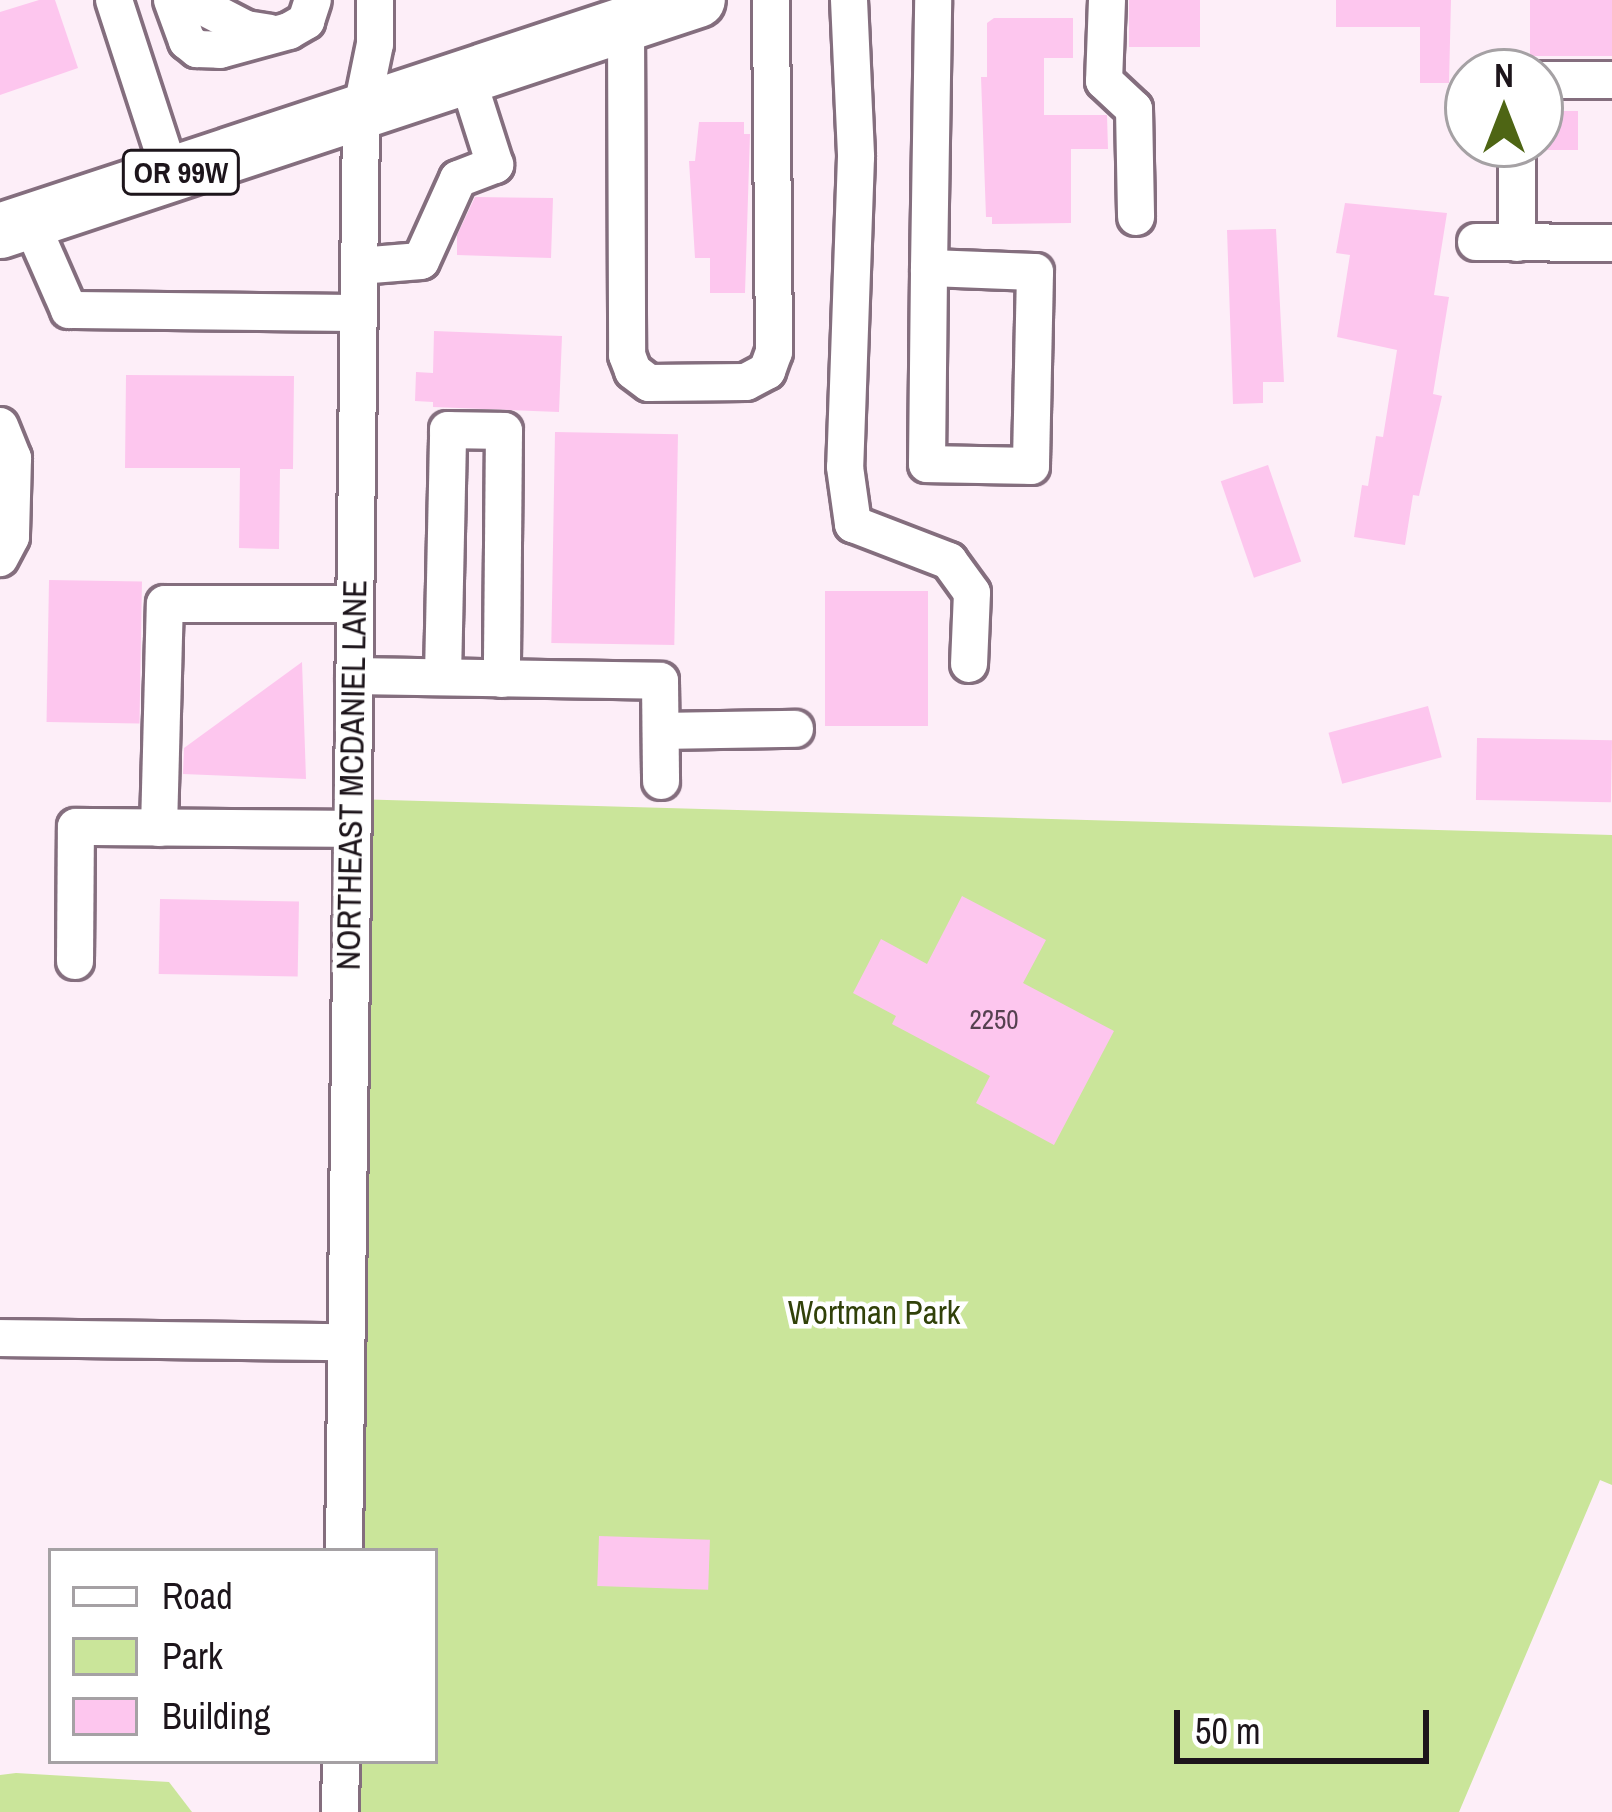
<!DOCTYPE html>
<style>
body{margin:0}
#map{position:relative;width:1612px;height:1812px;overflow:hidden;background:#fdeef8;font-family:"Archivo Narrow",sans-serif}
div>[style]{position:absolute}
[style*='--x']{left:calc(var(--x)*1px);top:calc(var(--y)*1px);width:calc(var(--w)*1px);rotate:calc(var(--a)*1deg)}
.green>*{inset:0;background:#cae59a}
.building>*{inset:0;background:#fdc6ee;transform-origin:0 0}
.roads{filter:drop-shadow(3px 0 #846e7e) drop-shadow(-3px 0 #846e7e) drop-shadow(0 3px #846e7e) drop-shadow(0 -3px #846e7e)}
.minor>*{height:36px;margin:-18px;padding:0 18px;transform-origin:18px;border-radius:18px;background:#fff}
.highway>*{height:54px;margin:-27px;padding:0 27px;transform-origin:27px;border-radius:27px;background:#fff}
span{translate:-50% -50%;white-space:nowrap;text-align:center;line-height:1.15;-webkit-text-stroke:9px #fff;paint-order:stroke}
.number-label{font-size:27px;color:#554150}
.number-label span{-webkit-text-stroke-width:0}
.shield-label span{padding:3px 9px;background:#fff;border:3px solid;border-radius:9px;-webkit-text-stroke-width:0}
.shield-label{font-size:30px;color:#1d151b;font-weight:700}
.street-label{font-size:33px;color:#1d151b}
.park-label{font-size:33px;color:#314109}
.legend{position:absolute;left:48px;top:1548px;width:390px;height:216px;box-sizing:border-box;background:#fff;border:3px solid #a5a1a4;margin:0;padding:15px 21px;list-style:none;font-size:36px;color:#1d151b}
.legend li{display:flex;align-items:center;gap:24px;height:60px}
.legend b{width:60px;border:3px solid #a5a1a4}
.north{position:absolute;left:1444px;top:48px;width:120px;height:120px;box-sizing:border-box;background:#fff;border:3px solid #a5a1a4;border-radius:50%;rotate:0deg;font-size:33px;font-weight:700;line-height:48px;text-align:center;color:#1d151b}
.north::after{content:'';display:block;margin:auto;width:42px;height:54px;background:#4e6514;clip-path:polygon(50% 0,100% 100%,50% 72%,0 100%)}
.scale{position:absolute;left:1174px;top:1710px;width:255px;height:54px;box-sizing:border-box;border:6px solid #1d151b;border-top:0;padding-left:15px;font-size:36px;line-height:42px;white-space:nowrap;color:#1d151b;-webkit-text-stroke:9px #fff;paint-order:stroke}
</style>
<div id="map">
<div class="green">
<div style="clip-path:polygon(352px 799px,1612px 835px,1612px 1485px,1600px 1480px,1459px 1812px,340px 1812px,340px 1761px,435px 1761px,435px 1551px,343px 1551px)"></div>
<div style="clip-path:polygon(16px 1773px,169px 1782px,192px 1812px,0 1812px,0 1775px)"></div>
</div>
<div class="building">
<div style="clip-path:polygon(39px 0,55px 0,78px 68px,0 95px,0 12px)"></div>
<div style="left:1129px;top:0;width:71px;height:47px"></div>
<div style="clip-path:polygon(1336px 0,1451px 0,1449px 83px,1420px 83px,1420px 27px,1336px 27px)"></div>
<div style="left:1530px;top:0;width:82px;height:56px"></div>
<div style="clip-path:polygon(994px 18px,1073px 18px,1073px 58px,1044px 58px,1044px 115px,1107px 115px,1108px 149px,1071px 149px,1071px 223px,992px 224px,992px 217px,986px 217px,981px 77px,987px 77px,987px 23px)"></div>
<div style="left:1540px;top:111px;width:38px;height:39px"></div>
<div style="clip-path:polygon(699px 122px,744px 122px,744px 134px,750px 134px,745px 293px,710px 293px,710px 258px,695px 258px,689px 161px,695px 161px)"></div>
<div style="clip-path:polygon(475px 197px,553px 198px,551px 258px,457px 255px,457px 235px)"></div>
<div style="clip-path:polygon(1345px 203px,1447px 213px,1434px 295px,1449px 297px,1433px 394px,1442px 396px,1419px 496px,1413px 495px,1405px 545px,1354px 537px,1362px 485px,1368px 486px,1376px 436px,1383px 437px,1397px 350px,1337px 337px,1350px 255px,1336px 253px)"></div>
<div style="clip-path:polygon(1276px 229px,1284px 382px,1263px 382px,1263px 403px,1233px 404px,1227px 230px)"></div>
<div style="clip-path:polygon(434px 331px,562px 336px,559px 412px,433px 407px,433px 402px,415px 401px,416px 372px,433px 373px)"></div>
<div style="clip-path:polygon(126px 375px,294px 376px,293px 469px,280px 469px,279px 549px,239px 548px,240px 468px,125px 468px)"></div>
<div style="left:555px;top:432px;width:123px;height:211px;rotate:1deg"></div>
<div style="left:1268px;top:465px;width:102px;height:50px;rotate:71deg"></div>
<div style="left:49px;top:580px;width:93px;height:142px;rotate:1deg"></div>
<div style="left:825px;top:591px;width:103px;height:135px"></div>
<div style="clip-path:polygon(302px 662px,306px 779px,183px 774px,184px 748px)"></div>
<div style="left:1428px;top:706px;width:53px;height:103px;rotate:75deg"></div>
<div style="left:1477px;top:738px;width:135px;height:62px;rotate:1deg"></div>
<div style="clip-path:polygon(962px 896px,1046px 940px,1023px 983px,1114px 1031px,1054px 1145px,976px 1103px,990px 1076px,892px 1024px,896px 1016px,853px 993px,881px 939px,927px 964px)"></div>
<div style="left:160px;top:899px;width:139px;height:75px;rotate:1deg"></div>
<div style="left:599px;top:1536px;width:111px;height:50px;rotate:2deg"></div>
</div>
<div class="roads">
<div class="minor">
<div style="--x:114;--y:0;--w:184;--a:72"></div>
<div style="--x:172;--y:0;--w:44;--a:69.9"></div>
<div style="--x:187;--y:41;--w:13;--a:39"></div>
<div style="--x:197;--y:49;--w:23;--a:2"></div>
<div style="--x:220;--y:50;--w:72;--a:-15.4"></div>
<div style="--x:289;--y:31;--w:20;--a:-30"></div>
<div style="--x:306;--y:21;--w:22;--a:-72"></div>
<div style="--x:190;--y:0;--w:63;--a:27.4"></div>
<div style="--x:246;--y:29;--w:24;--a:9"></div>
<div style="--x:849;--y:0;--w:157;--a:87.4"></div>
<div style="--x:856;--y:157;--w:310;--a:92"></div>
<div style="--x:845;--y:467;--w:58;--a:82"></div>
<div style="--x:853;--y:524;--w:103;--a:21.1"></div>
<div style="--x:949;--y:561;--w:39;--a:54"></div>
<div style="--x:972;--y:593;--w:71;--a:92.4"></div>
<div style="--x:1107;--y:0;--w:81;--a:92.1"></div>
<div style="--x:1104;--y:81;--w:41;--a:43"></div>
<div style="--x:1134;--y:109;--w:108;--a:88.9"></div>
<div style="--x:626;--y:24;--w:331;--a:89.8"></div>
<div style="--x:627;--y:355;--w:17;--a:69"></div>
<div style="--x:633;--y:371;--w:20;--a:37"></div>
<div style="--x:649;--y:383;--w:97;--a:-0.6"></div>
<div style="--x:746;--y:382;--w:24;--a:-28"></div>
<div style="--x:767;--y:371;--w:20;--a:-70"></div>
<div style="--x:774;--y:352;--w:352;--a:-90.5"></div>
<div style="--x:1540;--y:80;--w:72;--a:0"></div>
<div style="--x:1517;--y:144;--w:99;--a:90"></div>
<div style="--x:30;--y:221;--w:97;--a:66.3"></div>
<div style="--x:69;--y:310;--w:289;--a:0.6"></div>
<div style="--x:1476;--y:242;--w:136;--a:0.4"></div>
<div style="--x:359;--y:266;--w:62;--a:-4.6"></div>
<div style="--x:421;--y:261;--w:90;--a:-65.7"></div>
<div style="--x:458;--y:179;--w:40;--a:-21"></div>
<div style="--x:495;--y:165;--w:92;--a:-107.7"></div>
<div style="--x:929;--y:268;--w:106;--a:2.2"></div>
<div style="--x:1035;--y:272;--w:194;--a:91.2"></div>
<div style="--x:1031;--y:466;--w:104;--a:-178.9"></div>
<div style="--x:927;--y:464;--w:196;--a:-89.4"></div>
<div style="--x:929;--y:268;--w:268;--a:-89.1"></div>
<div style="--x:0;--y:426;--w:35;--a:68"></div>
<div style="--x:13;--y:458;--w:79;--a:91.5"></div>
<div style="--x:11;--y:537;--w:24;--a:118"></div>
<div style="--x:354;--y:676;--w:306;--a:0.9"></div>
<div style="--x:660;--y:681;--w:100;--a:89.4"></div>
<div style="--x:443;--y:677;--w:247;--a:-88.8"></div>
<div style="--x:448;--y:430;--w:56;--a:1"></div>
<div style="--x:504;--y:431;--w:248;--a:90.5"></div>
<div style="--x:661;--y:731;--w:134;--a:-0.9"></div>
<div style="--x:159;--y:828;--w:224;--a:-88.5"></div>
<div style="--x:165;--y:604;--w:189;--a:0"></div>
<div style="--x:75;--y:961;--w:134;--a:-89.6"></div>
<div style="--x:76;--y:827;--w:276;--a:0.4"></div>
<div style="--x:0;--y:1338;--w:346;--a:0.7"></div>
<div style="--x:344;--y:1551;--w:1439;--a:-89.32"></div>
<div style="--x:361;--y:112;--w:69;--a:-78.4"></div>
<div style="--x:375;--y:44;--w:44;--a:-90"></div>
<div style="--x:340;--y:1812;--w:51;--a:-88.9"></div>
</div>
<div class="highway">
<div style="--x:0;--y:231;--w:735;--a:-18.31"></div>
</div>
</div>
<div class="number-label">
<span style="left:994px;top:1020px">2250</span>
</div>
<div class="shield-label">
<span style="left:181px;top:172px">OR 99W</span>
</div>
<div class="street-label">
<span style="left:352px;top:775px;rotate:-89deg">NORTHEAST MCDANIEL LANE</span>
</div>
<div class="park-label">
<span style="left:874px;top:1313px">Wortman Park</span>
</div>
<ul class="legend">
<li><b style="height:15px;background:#fff"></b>Road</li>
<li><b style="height:33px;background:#cae59a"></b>Park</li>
<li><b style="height:33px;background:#fdc6ee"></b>Building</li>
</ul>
<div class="north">N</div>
<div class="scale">50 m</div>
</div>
